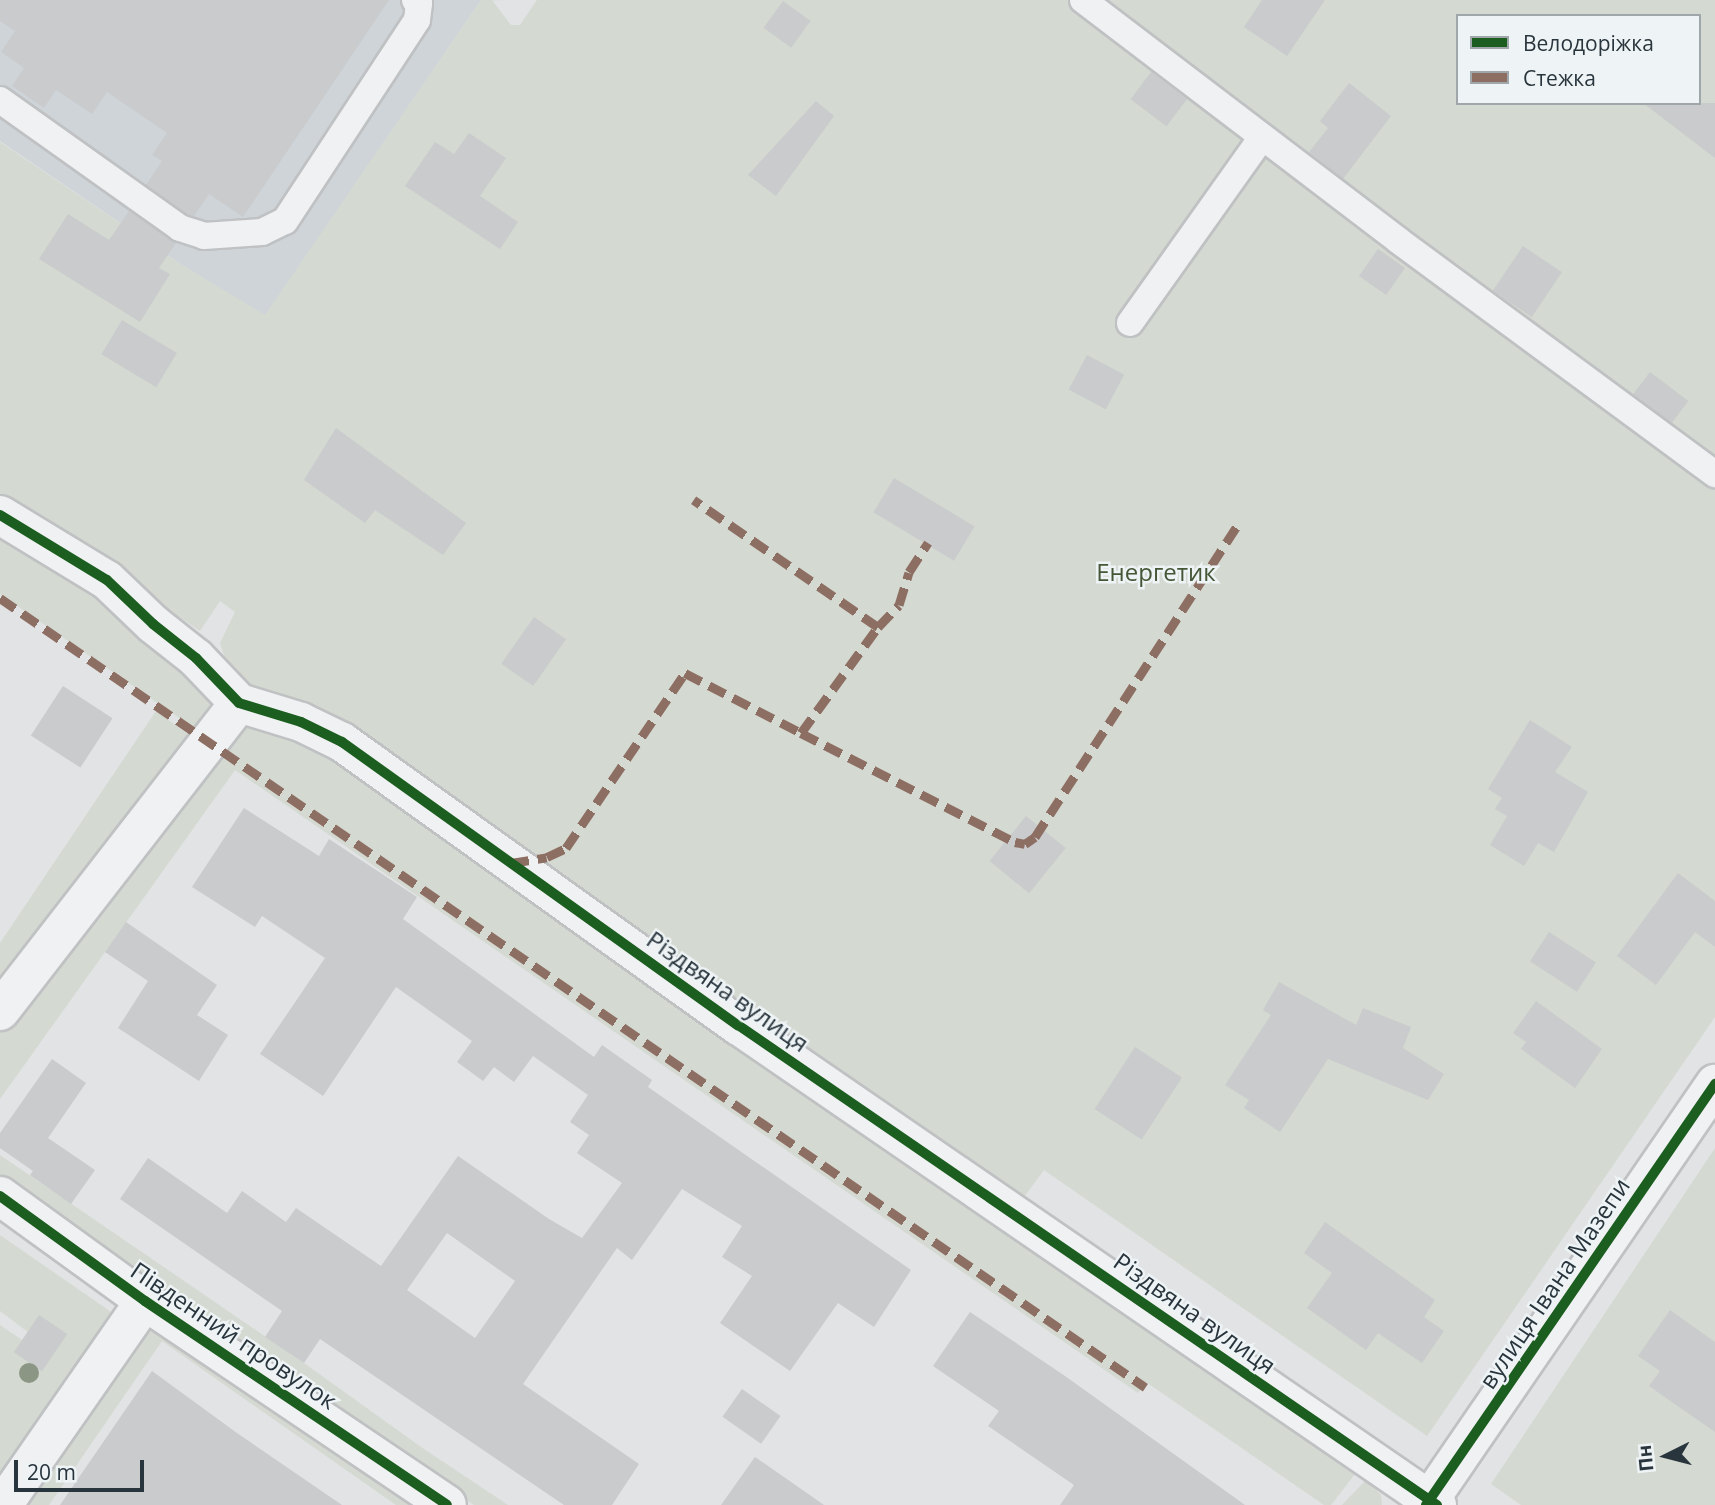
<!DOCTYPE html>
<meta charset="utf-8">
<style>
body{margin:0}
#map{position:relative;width:1715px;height:1505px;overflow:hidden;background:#e1e3e5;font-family:"Open Sans",sans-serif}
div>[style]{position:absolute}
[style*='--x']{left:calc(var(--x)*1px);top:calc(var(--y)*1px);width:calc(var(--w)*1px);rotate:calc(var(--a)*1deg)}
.built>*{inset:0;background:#cfd4d8}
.green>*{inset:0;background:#d4d9d1}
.building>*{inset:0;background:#c9cbcd;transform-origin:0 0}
.roads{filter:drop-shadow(2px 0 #bfc1c3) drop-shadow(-2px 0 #bfc1c3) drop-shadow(0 2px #bfc1c3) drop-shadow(0 -2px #bfc1c3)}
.lane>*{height:26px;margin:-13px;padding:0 13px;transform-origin:13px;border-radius:13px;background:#f0f1f2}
.street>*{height:38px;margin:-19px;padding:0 19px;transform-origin:19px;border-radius:19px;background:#f0f1f2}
.quiet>*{height:9px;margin-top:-4.5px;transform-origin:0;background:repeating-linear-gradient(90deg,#8d6e63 0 18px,transparent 0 27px)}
.cycleway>*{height:10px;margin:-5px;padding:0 5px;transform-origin:5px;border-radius:5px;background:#1b5e20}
.trees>*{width:20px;height:20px;margin:-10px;border-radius:50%;background:#8c9685}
span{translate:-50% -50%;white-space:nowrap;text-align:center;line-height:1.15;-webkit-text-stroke:5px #eef3f5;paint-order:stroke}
.park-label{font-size:24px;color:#465737}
.street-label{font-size:24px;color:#29353d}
.legend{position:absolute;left:1456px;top:14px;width:245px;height:91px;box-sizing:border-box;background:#eef3f5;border:2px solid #9fa7ab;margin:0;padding:9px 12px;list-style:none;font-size:21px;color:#29353d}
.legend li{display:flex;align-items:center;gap:14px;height:35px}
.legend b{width:35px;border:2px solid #9fa7ab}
.north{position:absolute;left:1631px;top:1421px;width:70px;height:70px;-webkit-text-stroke:5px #eef3f5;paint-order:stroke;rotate:264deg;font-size:19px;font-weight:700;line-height:28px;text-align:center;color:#29353d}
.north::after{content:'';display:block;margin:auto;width:24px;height:32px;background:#29353d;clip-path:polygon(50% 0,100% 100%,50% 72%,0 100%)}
.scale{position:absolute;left:14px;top:1460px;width:130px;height:32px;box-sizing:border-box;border:4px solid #29353d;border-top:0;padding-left:9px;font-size:21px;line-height:24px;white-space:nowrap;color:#29353d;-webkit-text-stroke:5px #eef3f5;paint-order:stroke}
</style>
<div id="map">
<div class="built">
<div style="clip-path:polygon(0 0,481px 0,265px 316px,182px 265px,0 141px)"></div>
</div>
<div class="green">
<div style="clip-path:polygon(evenodd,481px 0,492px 0,511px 25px,520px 25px,537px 0,1715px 0,1715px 1017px,1427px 1436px,1044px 1170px,1021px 1201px,241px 683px,227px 664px,220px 643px,235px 612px,220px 601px,200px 631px,0 496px,0 142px,182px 265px,265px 315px,481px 0,1458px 16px,1699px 16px,1699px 103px,1458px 103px,1458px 16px)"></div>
<div style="clip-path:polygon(0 527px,100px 591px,211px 691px,211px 705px,201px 733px,0 594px)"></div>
<div style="clip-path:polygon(156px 711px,196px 740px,0 992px,0 943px)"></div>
<div style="clip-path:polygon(247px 725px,306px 737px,1006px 1223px,1355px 1474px,1331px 1505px,1324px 1505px,1146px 1382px,1138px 1393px,235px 770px,0 1099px,0 1026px,171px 810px,224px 754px,234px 733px)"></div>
<div style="clip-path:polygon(1715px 1148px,1715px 1505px,1521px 1505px,1491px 1484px)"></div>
<div style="clip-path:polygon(0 1155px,304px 1363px,421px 1447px,508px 1505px,474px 1505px,0 1181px)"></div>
<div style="clip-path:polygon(0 1235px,114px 1314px,0 1485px,0 1325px,22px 1340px,28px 1332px,0 1311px)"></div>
<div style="clip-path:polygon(155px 1330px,426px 1505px,396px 1505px,162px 1341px,49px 1505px,24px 1505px,143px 1334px)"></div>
<div style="clip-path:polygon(1366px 1480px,1381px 1495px,1382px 1505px,1342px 1505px)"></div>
</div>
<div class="building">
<div style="clip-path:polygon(0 0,389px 0,243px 217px,209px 194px,194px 216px,187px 214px,146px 185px,162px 161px,152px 155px,167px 133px,107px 92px,92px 114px,56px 90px,44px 108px,12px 86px,24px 68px,1px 52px,15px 31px,0 21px)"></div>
<div style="clip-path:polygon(1262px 0,1325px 0,1287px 56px,1244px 27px)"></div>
<div style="left:783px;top:1px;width:34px;height:33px;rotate:36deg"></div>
<div style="left:1151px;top:72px;width:45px;height:34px;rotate:37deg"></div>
<div style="clip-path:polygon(1349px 83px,1391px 116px,1343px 179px,1309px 152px,1328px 128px,1320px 121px)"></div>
<div style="clip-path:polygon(816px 101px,834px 116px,776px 196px,748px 175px)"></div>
<div style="clip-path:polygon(1643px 103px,1715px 103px,1715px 158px)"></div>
<div style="clip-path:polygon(469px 133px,506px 158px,480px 196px,518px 222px,500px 249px,405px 186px,435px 142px,454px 154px)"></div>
<div style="clip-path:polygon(129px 211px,176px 243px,159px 268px,170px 274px,140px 322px,39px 259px,68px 214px,109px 240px)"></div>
<div style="left:1523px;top:246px;width:47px;height:54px;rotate:34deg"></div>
<div style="left:1378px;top:249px;width:33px;height:33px;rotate:35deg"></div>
<div style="left:122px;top:320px;width:64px;height:40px;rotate:31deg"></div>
<div style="left:1087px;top:355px;width:42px;height:39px;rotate:28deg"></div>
<div style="left:1650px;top:372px;width:48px;height:28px;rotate:37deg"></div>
<div style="clip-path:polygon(336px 428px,466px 523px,443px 555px,375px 510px,365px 523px,304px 480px)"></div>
<div style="left:894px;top:478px;width:94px;height:40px;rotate:31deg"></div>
<div style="left:534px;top:617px;width:39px;height:57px;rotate:35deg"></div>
<div style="left:63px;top:686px;width:59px;height:59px;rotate:33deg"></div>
<div style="clip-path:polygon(1530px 720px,1572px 747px,1555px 772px,1588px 792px,1554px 852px,1538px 843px,1524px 866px,1490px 845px,1507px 816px,1495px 809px,1502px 798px,1488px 789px)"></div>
<div style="clip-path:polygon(evenodd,244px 808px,319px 856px,329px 839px,417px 897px,403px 919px,594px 1057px,602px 1045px,652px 1080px,648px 1087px,911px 1270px,874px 1327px,838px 1303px,790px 1371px,720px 1323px,752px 1276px,722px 1257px,742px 1226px,682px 1189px,632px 1260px,617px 1248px,523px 1384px,639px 1464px,612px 1505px,564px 1505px,320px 1339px,304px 1363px,265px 1337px,282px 1311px,120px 1199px,148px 1158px,227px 1213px,242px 1191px,286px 1222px,296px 1208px,381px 1266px,458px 1156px,549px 1219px,582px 1238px,622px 1183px,577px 1153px,589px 1135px,570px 1122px,588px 1095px,533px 1056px,514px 1082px,494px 1067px,483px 1081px,457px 1062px,472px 1041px,396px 987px,323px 1096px,260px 1054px,325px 958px,262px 916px,255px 927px,192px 887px,244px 808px,447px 1233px,515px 1281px,475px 1338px,407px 1290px,447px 1233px)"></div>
<div style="left:1026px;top:816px;width:51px;height:58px;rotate:39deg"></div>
<div style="clip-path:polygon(1678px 873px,1715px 901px,1715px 947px,1695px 932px,1656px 985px,1617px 956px)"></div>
<div style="clip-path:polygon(126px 922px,217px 985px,197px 1015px,228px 1035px,199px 1081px,118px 1028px,148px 981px,105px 952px)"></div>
<div style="left:1549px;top:932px;width:56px;height:35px;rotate:33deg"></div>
<div style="clip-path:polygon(1279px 982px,1356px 1025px,1363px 1008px,1411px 1027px,1403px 1048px,1444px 1074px,1428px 1100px,1328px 1059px,1280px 1132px,1244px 1108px,1249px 1100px,1225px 1085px,1271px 1015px,1263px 1010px)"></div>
<div style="clip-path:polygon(1536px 1001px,1602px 1049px,1575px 1088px,1521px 1049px,1526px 1042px,1513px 1033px)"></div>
<div style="left:1135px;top:1047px;width:56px;height:74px;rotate:33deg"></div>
<div style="clip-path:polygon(52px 1059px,86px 1083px,48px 1138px,95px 1170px,71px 1204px,30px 1175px,33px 1171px,0 1148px,0 1133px)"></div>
<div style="clip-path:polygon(1325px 1222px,1435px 1300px,1424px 1317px,1444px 1331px,1422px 1363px,1378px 1333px,1366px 1350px,1307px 1308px,1332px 1273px,1304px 1253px)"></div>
<div style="clip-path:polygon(1670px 1310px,1715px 1342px,1715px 1432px,1649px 1386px,1660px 1371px,1638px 1356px)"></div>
<div style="clip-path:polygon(970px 1312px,1065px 1376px,1245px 1505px,1060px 1505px,1074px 1485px,988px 1426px,999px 1411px,933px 1366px)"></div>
<div style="left:39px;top:1315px;width:34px;height:45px;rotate:34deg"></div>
<div style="clip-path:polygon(152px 1371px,237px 1433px,342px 1505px,60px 1505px)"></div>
<div style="left:742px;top:1389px;width:47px;height:34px;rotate:35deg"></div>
<div style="clip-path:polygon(755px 1457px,824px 1505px,721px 1505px)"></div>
</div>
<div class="roads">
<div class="lane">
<div style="--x:1083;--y:0;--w:397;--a:37.3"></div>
<div style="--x:1399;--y:241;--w:393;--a:36.4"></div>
<div style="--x:0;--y:100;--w:221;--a:35.4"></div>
<div style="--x:180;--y:228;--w:25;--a:18"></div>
<div style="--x:204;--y:236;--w:58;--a:-3.9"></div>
<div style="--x:262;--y:232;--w:25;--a:-26"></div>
<div style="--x:285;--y:221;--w:240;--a:-56.7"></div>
<div style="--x:417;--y:20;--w:17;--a:-83"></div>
<div style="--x:419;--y:3;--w:5;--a:-143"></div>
<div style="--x:1130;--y:323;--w:228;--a:-54.6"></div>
</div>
<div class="street">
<div style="--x:0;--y:515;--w:125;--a:31.3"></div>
<div style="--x:107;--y:580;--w:64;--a:43.7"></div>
<div style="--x:153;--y:624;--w:55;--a:38.3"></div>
<div style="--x:196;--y:658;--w:62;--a:46.3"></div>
<div style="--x:239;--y:703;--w:65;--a:17"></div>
<div style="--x:301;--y:722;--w:46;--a:26"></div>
<div style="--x:342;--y:742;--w:487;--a:35.6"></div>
<div style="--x:738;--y:1025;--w:848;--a:34.48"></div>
<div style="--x:0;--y:1011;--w:390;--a:-52.2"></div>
<div style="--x:0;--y:1196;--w:179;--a:35.9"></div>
<div style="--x:145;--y:1301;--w:364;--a:34"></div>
<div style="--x:3;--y:1505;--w:249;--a:-55.2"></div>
<div style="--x:1426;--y:1505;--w:511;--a:-55.53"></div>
</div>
</div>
<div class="quiet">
<div style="--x:0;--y:598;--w:1391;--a:34.57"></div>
<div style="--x:878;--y:627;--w:30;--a:-46"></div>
<div style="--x:899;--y:605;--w:34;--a:-73"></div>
<div style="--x:909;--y:572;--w:35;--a:-57"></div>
<div style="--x:801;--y:733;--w:240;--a:27"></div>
<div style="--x:1015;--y:842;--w:10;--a:11"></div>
<div style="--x:1025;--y:844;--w:12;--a:-35"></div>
<div style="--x:1035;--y:837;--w:374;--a:-57"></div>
<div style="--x:511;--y:863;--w:36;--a:-9"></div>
<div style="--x:547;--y:857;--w:21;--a:-25"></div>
<div style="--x:566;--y:848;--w:212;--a:-55.8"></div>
<div style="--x:685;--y:673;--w:131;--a:27.3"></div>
<div style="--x:801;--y:733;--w:131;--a:-54"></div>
<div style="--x:878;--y:627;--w:224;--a:-145.4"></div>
</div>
<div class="cycleway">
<div style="--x:0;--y:515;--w:125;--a:31.3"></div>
<div style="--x:107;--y:580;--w:64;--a:43.7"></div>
<div style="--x:153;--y:624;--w:55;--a:38.3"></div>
<div style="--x:196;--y:658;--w:62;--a:46.3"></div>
<div style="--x:239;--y:703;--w:65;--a:17"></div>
<div style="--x:301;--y:722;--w:46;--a:26"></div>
<div style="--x:342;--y:742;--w:487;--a:35.6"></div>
<div style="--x:738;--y:1025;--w:848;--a:34.48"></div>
<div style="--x:0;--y:1196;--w:179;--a:35.9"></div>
<div style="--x:145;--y:1301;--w:364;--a:34"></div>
<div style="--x:1426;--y:1505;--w:511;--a:-55.53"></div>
</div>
<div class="trees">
<div style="left:29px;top:1373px"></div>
</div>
<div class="park-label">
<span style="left:1156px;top:572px">Енергетик</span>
</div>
<div class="street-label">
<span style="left:728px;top:991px;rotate:35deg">Різдвяна вулиця</span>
<span style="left:1554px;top:1283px;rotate:-56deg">вулиця Івана Мазепи</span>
<span style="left:1195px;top:1313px;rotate:35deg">Різдвяна вулиця</span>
<span style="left:234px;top:1335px;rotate:34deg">Південний провулок</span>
</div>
<ul class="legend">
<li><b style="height:9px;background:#1b5e20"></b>Велодоріжка</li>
<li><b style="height:9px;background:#8d6e63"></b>Стежка</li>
</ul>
<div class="north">Пн</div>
<div class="scale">20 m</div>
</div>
